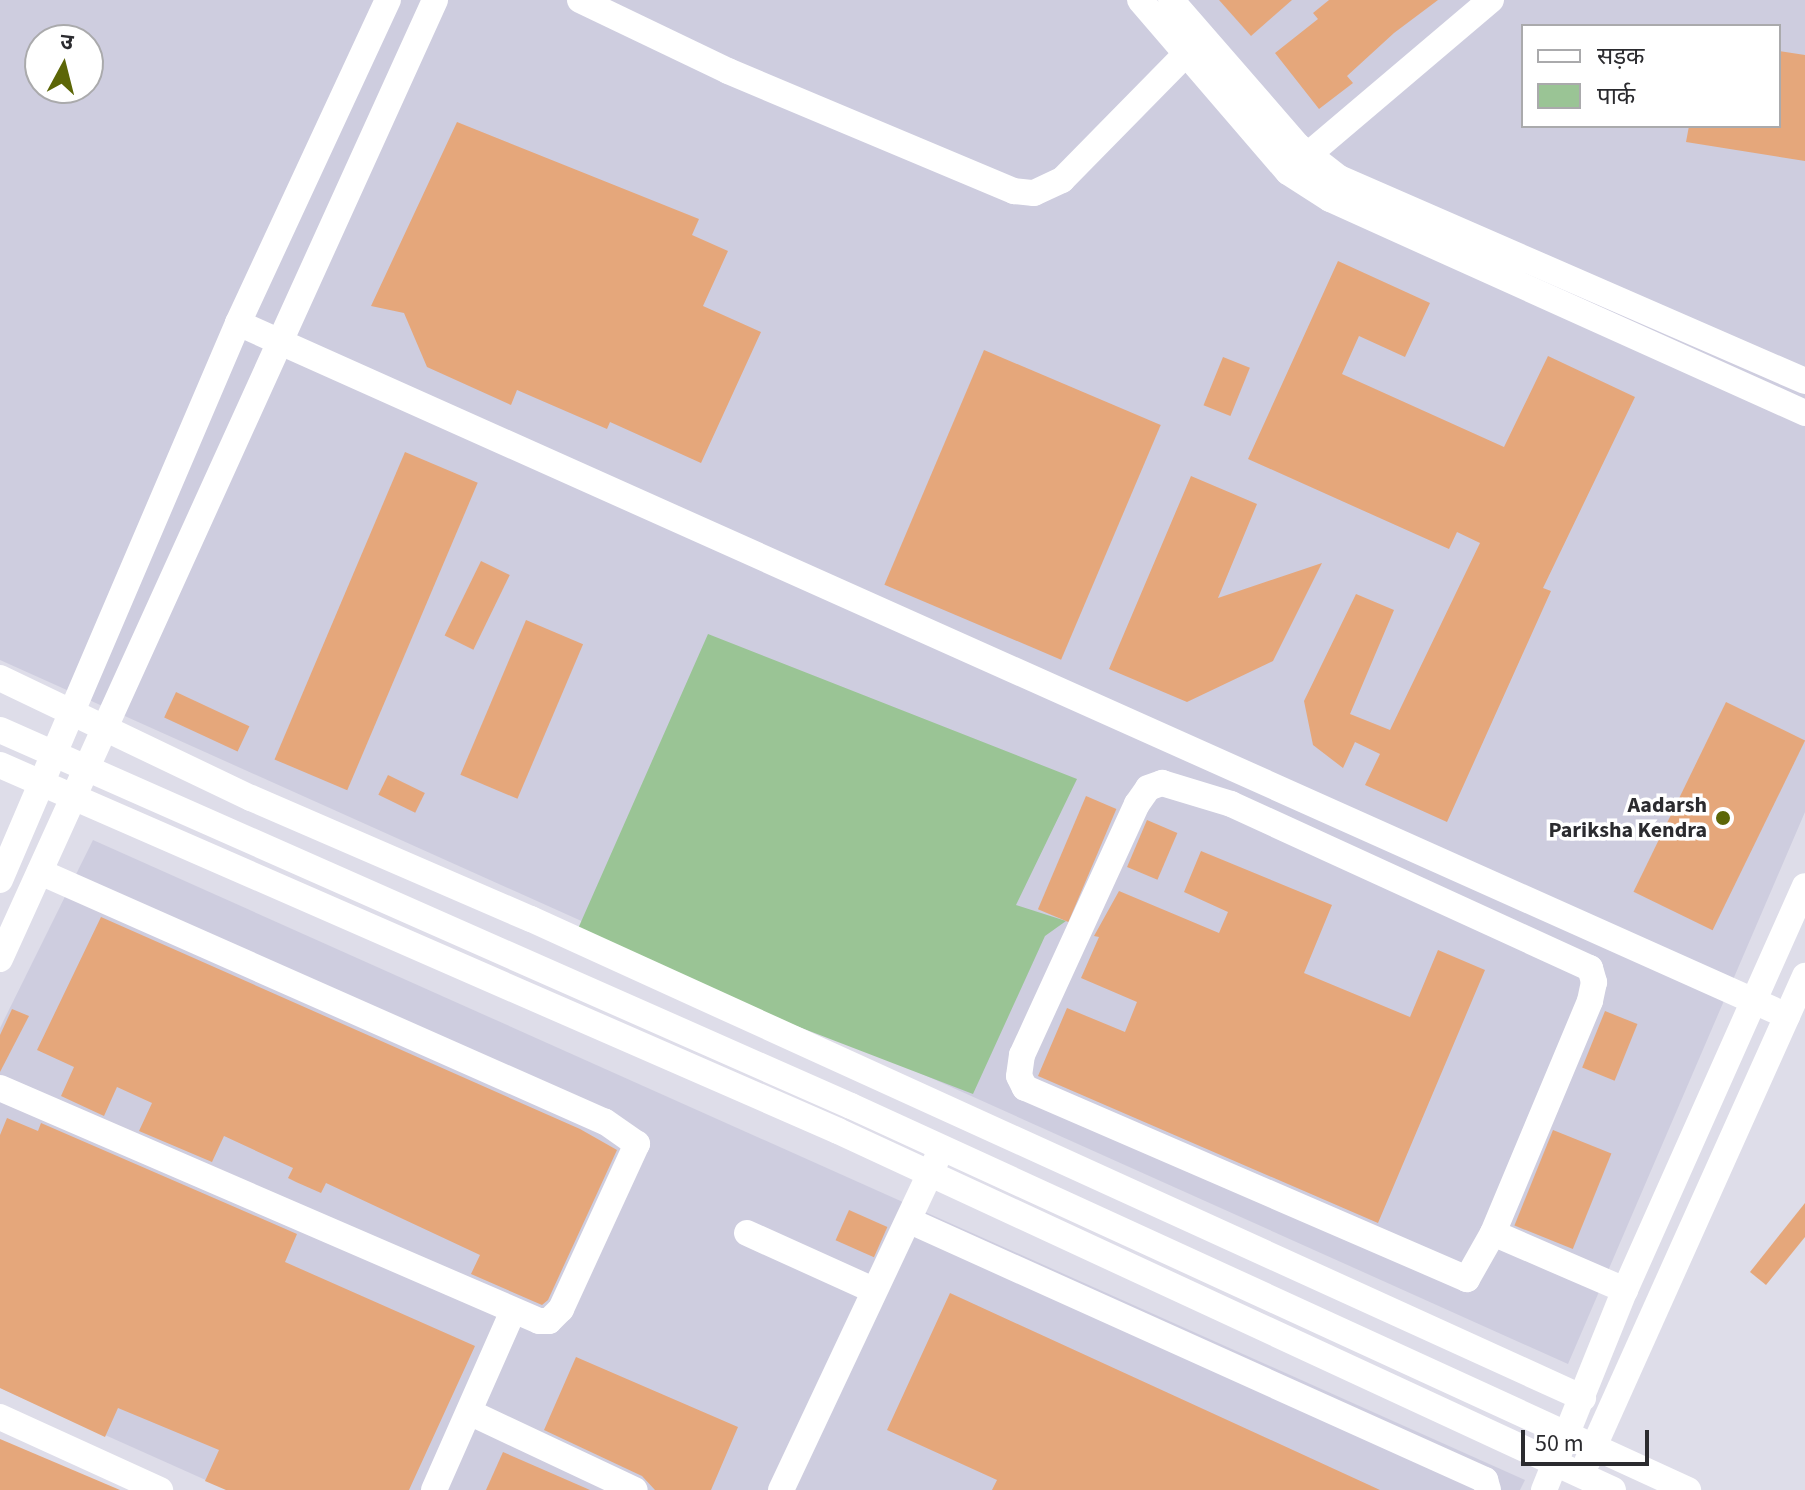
<!DOCTYPE html>
<meta charset="utf-8">
<style>
body{margin:0}
#map{position:relative;width:1805px;height:1490px;overflow:hidden;background:#dedde9;font-family:"Source Sans 3","Noto Sans Devanagari",sans-serif}
div>[style]{position:absolute}
[style*='--x']{left:calc(var(--x)*1px);top:calc(var(--y)*1px);width:calc(var(--w)*1px);rotate:calc(var(--a)*1deg)}
.built>*{inset:0;background:#cecddf}
.green>*{inset:0;background:#9ac495}
.building>*{inset:0;background:#e5a77b;transform-origin:0 0}
.minor>*{height:26px;margin:-13px;padding:0 13px;transform-origin:13px;border-radius:13px;background:#fff}
.dots>*{width:22px;height:22px;translate:-50% -50%;box-sizing:border-box;border:4px solid #fff;border-radius:50%}
span{translate:-50% -50%;white-space:nowrap;text-align:center;line-height:1.15;-webkit-text-stroke:7px #fff;paint-order:stroke}
.poi-label{font-size:22px;color:#2b2b2f;font-weight:700}
.right{translate:-100% -50%;text-align:right}
.legend{position:absolute;left:1521px;top:24px;width:260px;height:104px;box-sizing:border-box;background:#fff;border:2px solid #aaaaac;margin:0;padding:10px 14px;list-style:none;font-size:24px;color:#2b2b2f}
.legend li{display:flex;align-items:center;gap:16px;height:40px}
.legend b{width:40px;border:2px solid #aaaaac}
.north{position:absolute;left:24px;top:24px;width:80px;height:80px;box-sizing:border-box;background:#fff;border:2px solid #aaaaac;border-radius:50%;rotate:7deg;font-size:22px;font-weight:700;line-height:32px;text-align:center;color:#2b2b2f}
.north::after{content:'';display:block;margin:auto;width:28px;height:36px;background:#5c6607;clip-path:polygon(50% 0,100% 100%,50% 72%,0 100%)}
.scale{position:absolute;left:1521px;top:1430px;width:128px;height:36px;box-sizing:border-box;border:4px solid #2b2b2f;border-top:0;padding-left:10px;font-size:24px;line-height:28px;white-space:nowrap;color:#2b2b2f;-webkit-text-stroke:6px #fff;paint-order:stroke}
</style>
<div id="map">
<div class="built">
<div style="clip-path:polygon(evenodd,0 0,1805px 0,1805px 812px,1568px 1364px,0 660px,0 0,1523px 26px,1779px 26px,1779px 126px,1523px 126px,1523px 26px,0 0,40px 40px,88px 40px,88px 88px,40px 88px,40px 40px)"></div>
<div style="clip-path:polygon(93px 840px,1525px 1480px,1520px 1490px,228px 1490px,0 1388px,0 1028px)"></div>
</div>
<div class="green">
<div style="clip-path:polygon(708px 634px,1077px 779px,1016px 905px,1066px 921px,1045px 936px,973px 1094px,573px 940px)"></div>
</div>
<div class="building">
<div style="clip-path:polygon(1219px 0,1292px 0,1251px 36px)"></div>
<div style="clip-path:polygon(1329px 0,1438px 0,1394px 33px,1347px 76px,1353px 83px,1319px 109px,1275px 53px,1318px 19px,1313px 13px)"></div>
<div style="clip-path:polygon(1779px 51px,1805px 55px,1805px 161px,1686px 142px,1689px 126px,1779px 126px)"></div>
<div style="clip-path:polygon(457px 122px,699px 219px,692px 235px,728px 251px,703px 306px,761px 332px,701px 463px,610px 422px,607px 429px,517px 390px,511px 405px,427px 367px,404px 313px,371px 306px)"></div>
<div style="clip-path:polygon(1338px 261px,1430px 303px,1405px 357px,1359px 336px,1342px 374px,1504px 447px,1548px 356px,1635px 397px,1543px 588px,1551px 591px,1447px 822px,1365px 785px,1380px 754px,1355px 742px,1343px 768px,1313px 745px,1304px 701px,1356px 594px,1394px 610px,1350px 714px,1390px 730px,1480px 543px,1457px 532px,1449px 549px,1248px 459px)"></div>
<div style="left:984px;top:350px;width:192px;height:255px;rotate:23deg"></div>
<div style="left:1223px;top:357px;width:29px;height:52px;rotate:22deg"></div>
<div style="left:405px;top:452px;width:79px;height:334px;rotate:23deg"></div>
<div style="clip-path:polygon(1191px 476px,1257px 504px,1218px 598px,1322px 563px,1273px 661px,1187px 702px,1109px 669px)"></div>
<div style="left:481px;top:561px;width:32px;height:83px;rotate:26deg"></div>
<div style="left:526px;top:620px;width:62px;height:168px;rotate:23deg"></div>
<div style="left:176px;top:692px;width:81px;height:28px;rotate:25deg"></div>
<div style="left:1726px;top:702px;width:88px;height:211px;rotate:26deg"></div>
<div style="left:388px;top:775px;width:41px;height:22px;rotate:26deg"></div>
<div style="left:1086px;top:796px;width:33px;height:123px;rotate:23deg"></div>
<div style="left:1147px;top:820px;width:33px;height:51px;rotate:23deg"></div>
<div style="clip-path:polygon(1201px 851px,1332px 905px,1304px 973px,1410px 1017px,1438px 950px,1485px 970px,1378px 1223px,1038px 1076px,1067px 1008px,1125px 1032px,1137px 1002px,1081px 978px,1099px 937px,1094px 936px,1119px 891px,1219px 933px,1228px 912px,1184px 892px)"></div>
<div style="clip-path:polygon(101px 917px,580px 1129px,617px 1150px,548px 1300px,542px 1305px,471px 1274px,480px 1255px,326px 1183px,321px 1193px,296px 1182px,288px 1178px,293px 1168px,224px 1136px,212px 1162px,139px 1131px,152px 1103px,117px 1087px,104px 1116px,61px 1096px,74px 1067px,37px 1050px)"></div>
<div style="clip-path:polygon(12px 1009px,29px 1016px,0 1072px,0 1035px)"></div>
<div style="left:1605px;top:1011px;width:35px;height:61px;rotate:22deg"></div>
<div style="clip-path:polygon(7px 1118px,38px 1131px,41px 1123px,297px 1234px,285px 1262px,475px 1346px,409px 1490px,226px 1490px,205px 1481px,219px 1450px,118px 1408px,105px 1437px,0 1388px,0 1135px)"></div>
<div style="left:1553px;top:1130px;width:63px;height:103px;rotate:22deg"></div>
<div style="clip-path:polygon(1805px 1203px,1805px 1237px,1766px 1285px,1750px 1272px)"></div>
<div style="left:849px;top:1210px;width:42px;height:33px;rotate:24deg"></div>
<div style="clip-path:polygon(950px 1293px,1380px 1490px,992px 1490px,997px 1480px,887px 1430px)"></div>
<div style="clip-path:polygon(576px 1357px,738px 1427px,711px 1490px,655px 1490px,642px 1476px,544px 1430px)"></div>
<div style="clip-path:polygon(0 1439px,120px 1490px,0 1490px)"></div>
<div style="clip-path:polygon(503px 1452px,590px 1490px,486px 1490px)"></div>
</div>
<div class="minor">
<div style="--x:580;--y:0;--w:164;--a:25.6"></div>
<div style="--x:728;--y:71;--w:310;--a:22.8"></div>
<div style="--x:1014;--y:191;--w:20;--a:6"></div>
<div style="--x:1034;--y:193;--w:31;--a:-25"></div>
<div style="--x:1062;--y:180;--w:177;--a:-45.5"></div>
<div style="--x:1140;--y:0;--w:227;--a:49.3"></div>
<div style="--x:1288;--y:172;--w:50;--a:32.7"></div>
<div style="--x:1330;--y:199;--w:521;--a:24.25"></div>
<div style="--x:1171;--y:0;--w:194;--a:49"></div>
<div style="--x:1298;--y:146;--w:52;--a:38"></div>
<div style="--x:1339;--y:178;--w:508;--a:23.54"></div>
<div style="--x:1295;--y:166;--w:257;--a:-40.3"></div>
<div style="--x:238;--y:323;--w:1697;--a:24.1"></div>
<div style="--x:0;--y:678;--w:278;--a:25.6"></div>
<div style="--x:251;--y:798;--w:305;--a:23.4"></div>
<div style="--x:531;--y:919;--w:1156;--a:24.48"></div>
<div style="--x:0;--y:730;--w:930;--a:23.84"></div>
<div style="--x:851;--y:1106;--w:921;--a:24.64"></div>
<div style="--x:0;--y:765;--w:914;--a:23.59"></div>
<div style="--x:838;--y:1131;--w:854;--a:24.85"></div>
<div style="--x:1162;--y:783;--w:72;--a:16.9"></div>
<div style="--x:1231;--y:804;--w:395;--a:24.6"></div>
<div style="--x:1590;--y:968;--w:15;--a:74"></div>
<div style="--x:1594;--y:982;--w:19;--a:102"></div>
<div style="--x:1590;--y:1001;--w:251;--a:112.7"></div>
<div style="--x:1493;--y:1233;--w:53;--a:119.5"></div>
<div style="--x:1467;--y:1279;--w:482;--a:-156.6"></div>
<div style="--x:1025;--y:1088;--w:13;--a:-117"></div>
<div style="--x:1019;--y:1076;--w:21;--a:-82"></div>
<div style="--x:1022;--y:1055;--w:276;--a:-65.4"></div>
<div style="--x:1137;--y:804;--w:19;--a:-55"></div>
<div style="--x:1148;--y:788;--w:15;--a:-20"></div>
<div style="--x:0;--y:880;--w:606;--a:-66.86"></div>
<div style="--x:238;--y:323;--w:356;--a:-65.1"></div>
<div style="--x:0;--y:959;--w:1053;--a:-65.6"></div>
<div style="--x:0;--y:1088;--w:587;--a:23.38"></div>
<div style="--x:539;--y:1321;--w:10;--a:0"></div>
<div style="--x:549;--y:1321;--w:17;--a:-45"></div>
<div style="--x:561;--y:1309;--w:182;--a:-65.3"></div>
<div style="--x:637;--y:1144;--w:39;--a:-145"></div>
<div style="--x:605;--y:1122;--w:618;--a:-156.13"></div>
<div style="--x:910;--y:1221;--w:631;--a:24.25"></div>
<div style="--x:1485;--y:1480;--w:10;--a:73"></div>
<div style="--x:747;--y:1233;--w:138;--a:24.3"></div>
<div style="--x:1493;--y:1233;--w:144;--a:23.4"></div>
<div style="--x:469;--y:1412;--w:183;--a:25.2"></div>
<div style="--x:0;--y:1417;--w:176;--a:24.5"></div>
<div style="--x:1587;--y:1462;--w:533;--a:-65.84"></div>
<div style="--x:434;--y:1490;--w:193;--a:-66.2"></div>
<div style="--x:781;--y:1490;--w:366;--a:-64.8"></div>
<div style="--x:1544;--y:1490;--w:216;--a:-68"></div>
<div style="--x:1625;--y:1290;--w:442;--a:-66"></div>
</div>
<div class="dots">
<div style="left:1723px;top:818px;background:#5c6607"></div>
</div>
<div class="poi-label">
<span class="right" style="left:1707px;top:818px">Aadarsh<br>Pariksha Kendra</span>
</div>
<ul class="legend">
<li><b style="height:10px;background:#fff"></b>सड़क</li>
<li><b style="height:22px;background:#9ac495"></b>पार्क</li>
</ul>
<div class="north">उ</div>
<div class="scale">50 m</div>
</div>
